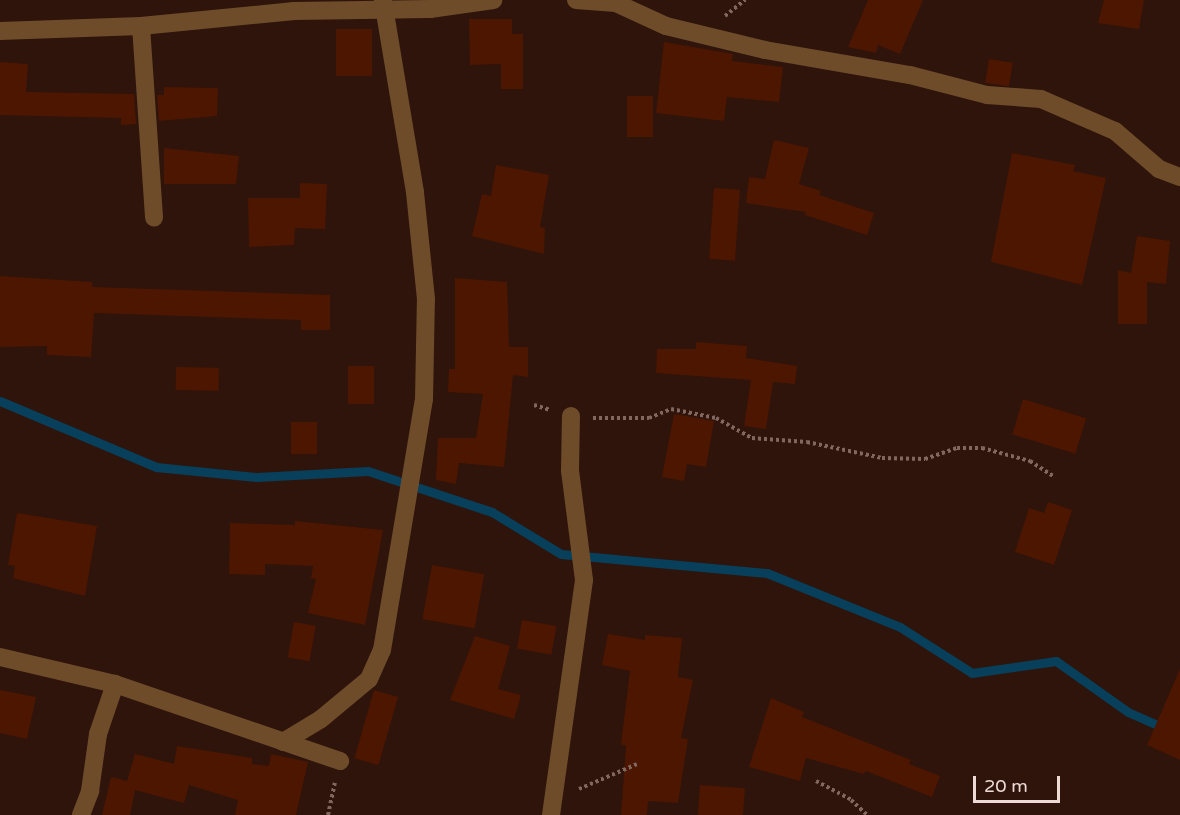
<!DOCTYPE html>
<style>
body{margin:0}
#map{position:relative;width:1180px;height:815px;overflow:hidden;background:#2e140b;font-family:"Varela Round",sans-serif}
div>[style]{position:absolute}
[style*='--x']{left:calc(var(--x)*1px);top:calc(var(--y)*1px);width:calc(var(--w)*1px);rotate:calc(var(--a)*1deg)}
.stream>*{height:9px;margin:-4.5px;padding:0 4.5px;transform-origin:4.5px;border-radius:4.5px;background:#083f5a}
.building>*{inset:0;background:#4d1601;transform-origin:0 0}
.path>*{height:4px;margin-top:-2px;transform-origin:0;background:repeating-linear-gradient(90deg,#806861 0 3px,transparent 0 6px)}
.minor>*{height:18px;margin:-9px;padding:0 9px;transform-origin:9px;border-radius:9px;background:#6e4c2a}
span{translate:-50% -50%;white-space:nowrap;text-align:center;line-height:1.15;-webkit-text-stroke:6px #2e140b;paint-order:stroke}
.scale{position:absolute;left:973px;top:776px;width:87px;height:27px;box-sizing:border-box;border:3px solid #eddad4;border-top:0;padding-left:8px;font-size:18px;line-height:21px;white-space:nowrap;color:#eddad4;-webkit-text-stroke:4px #2e140b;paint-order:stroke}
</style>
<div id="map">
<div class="stream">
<div style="--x:0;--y:401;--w:169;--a:22.9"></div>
<div style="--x:156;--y:467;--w:101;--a:5.7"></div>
<div style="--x:257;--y:477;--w:111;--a:-3.1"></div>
<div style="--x:368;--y:471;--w:131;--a:18.3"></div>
<div style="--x:492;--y:512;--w:81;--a:31.3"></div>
<div style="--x:561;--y:554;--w:207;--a:5.3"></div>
<div style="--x:767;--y:573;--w:144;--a:22.1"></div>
<div style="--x:900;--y:627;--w:85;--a:32.6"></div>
<div style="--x:972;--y:673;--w:85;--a:-8.1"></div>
<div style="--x:1056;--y:661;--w:88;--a:35.3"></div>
<div style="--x:1128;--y:712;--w:57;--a:23.9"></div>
</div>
<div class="building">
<div style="clip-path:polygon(868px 0,923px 0,900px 54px,878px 45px,876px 53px,848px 47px)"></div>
<div style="clip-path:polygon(1104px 0,1144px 0,1139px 29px,1098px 23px)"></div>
<div style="clip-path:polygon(469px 19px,512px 19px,512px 34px,523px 34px,523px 89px,501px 89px,501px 64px,470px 65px)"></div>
<div style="left:372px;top:29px;width:47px;height:36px;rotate:90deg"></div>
<div style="clip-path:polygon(664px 42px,733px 54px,732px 61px,783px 67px,779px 102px,727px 97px,724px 121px,656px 113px)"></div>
<div style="left:989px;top:59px;width:24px;height:24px;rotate:9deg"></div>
<div style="clip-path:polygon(0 62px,28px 64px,26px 92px,134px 94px,136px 124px,121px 125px,121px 118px,0 115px)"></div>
<div style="clip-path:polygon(164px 87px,218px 88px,217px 116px,159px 121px,157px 95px,164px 95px)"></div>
<div style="left:653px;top:96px;width:41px;height:26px;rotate:90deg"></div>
<div style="clip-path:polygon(774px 140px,809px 148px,799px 184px,821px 191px,819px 195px,874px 213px,867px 235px,805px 215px,806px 212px,746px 203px,749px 177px,765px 179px)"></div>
<div style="clip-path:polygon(164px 148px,239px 156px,236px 184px,164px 184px)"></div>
<div style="clip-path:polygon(1012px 153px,1075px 165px,1073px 171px,1106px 178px,1082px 285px,991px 262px)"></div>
<div style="clip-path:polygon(496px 165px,549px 175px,540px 227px,545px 228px,544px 254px,472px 236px,482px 194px,491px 196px)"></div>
<div style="clip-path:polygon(300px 183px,327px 184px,325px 229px,295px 228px,294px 245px,249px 247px,248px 198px,300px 198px)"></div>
<div style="left:714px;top:188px;width:26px;height:71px;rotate:4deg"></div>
<div style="clip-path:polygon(1137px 236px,1170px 241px,1166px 284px,1147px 282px,1147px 324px,1118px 324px,1118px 270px,1131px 273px)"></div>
<div style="clip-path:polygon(0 276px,92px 282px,92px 287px,330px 295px,330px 330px,301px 330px,301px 320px,94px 313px,91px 357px,47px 355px,47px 346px,0 347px)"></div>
<div style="clip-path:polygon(455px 278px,507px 282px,509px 347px,528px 347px,528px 377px,513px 375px,504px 467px,459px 463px,456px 484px,436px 480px,438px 438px,476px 438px,483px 394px,448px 392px,449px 369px,455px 369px)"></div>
<div style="clip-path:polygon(696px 342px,747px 346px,746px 358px,797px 366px,795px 384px,773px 382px,766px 429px,744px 426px,751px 380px,656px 373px,657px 349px,696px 349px)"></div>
<div style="left:348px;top:366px;width:26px;height:38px"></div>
<div style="left:176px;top:367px;width:43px;height:23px;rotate:1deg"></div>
<div style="left:1023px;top:399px;width:66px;height:37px;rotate:17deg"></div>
<div style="clip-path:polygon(674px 414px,714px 421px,706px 467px,687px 464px,684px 481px,662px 477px)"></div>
<div style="left:291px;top:422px;width:26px;height:32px"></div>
<div style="clip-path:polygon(1048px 502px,1072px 510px,1054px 565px,1015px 552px,1029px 508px,1044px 513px)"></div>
<div style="clip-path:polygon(17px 513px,97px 526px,85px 596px,13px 578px,15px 566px,8px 565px)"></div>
<div style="clip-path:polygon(295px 521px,383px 530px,365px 625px,308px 613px,316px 579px,311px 578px,313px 566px,265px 564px,265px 575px,229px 574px,230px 523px,295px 525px)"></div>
<div style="left:432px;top:565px;width:53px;height:55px;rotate:10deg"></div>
<div style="left:522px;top:620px;width:35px;height:29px;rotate:10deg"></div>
<div style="left:294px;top:622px;width:22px;height:36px;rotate:10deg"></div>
<div style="clip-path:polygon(608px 634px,645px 640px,645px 635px,682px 638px,678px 677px,693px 680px,681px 738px,688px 739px,678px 803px,648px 801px,647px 815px,621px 815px,626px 746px,621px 744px,630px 671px,602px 665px)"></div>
<div style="clip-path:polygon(475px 636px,510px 646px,498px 689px,521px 695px,514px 719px,450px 700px)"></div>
<div style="clip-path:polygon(1180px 669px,1180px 760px,1147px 745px)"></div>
<div style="clip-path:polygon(0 690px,36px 697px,27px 739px,0 733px)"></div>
<div style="left:374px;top:690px;width:25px;height:71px;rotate:16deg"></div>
<div style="clip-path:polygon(771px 698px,804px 712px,802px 717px,911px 760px,909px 764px,940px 776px,932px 797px,866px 771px,864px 774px,806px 758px,800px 781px,749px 767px)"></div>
<div style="clip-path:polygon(177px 746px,252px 758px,252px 764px,269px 766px,271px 754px,308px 762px,296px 815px,235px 815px,238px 800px,189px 785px,184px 803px,135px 790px,130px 815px,102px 815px,111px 777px,127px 781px,135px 754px,174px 764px)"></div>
<div style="left:700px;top:785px;width:45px;height:30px;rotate:4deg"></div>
</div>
<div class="path">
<div style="--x:725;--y:16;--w:26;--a:-39"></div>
<div style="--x:534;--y:405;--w:17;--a:17"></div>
<div style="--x:593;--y:418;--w:56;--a:0"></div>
<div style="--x:649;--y:418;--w:24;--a:-22"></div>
<div style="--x:671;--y:409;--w:46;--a:11.3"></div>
<div style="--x:716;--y:418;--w:41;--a:29.1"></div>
<div style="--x:752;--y:438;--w:55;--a:4.2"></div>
<div style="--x:807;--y:442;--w:77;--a:12"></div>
<div style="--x:882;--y:458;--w:43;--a:1.3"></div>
<div style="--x:925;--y:459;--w:34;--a:-19"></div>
<div style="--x:957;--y:448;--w:25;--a:0"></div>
<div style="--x:982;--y:448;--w:50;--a:15.2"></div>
<div style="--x:1030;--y:461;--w:27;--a:33"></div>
<div style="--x:816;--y:781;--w:40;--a:28"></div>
<div style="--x:851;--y:800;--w:22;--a:43"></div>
<div style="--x:579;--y:789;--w:63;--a:-23.3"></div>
<div style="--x:328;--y:815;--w:33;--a:-78"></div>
</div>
<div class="minor">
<div style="--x:576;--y:0;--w:40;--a:4.3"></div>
<div style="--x:616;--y:3;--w:55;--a:24.7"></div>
<div style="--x:666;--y:26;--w:102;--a:13.6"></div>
<div style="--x:765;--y:50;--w:147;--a:9.8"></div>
<div style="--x:910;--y:75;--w:80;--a:14.6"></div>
<div style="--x:987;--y:95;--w:54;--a:4.2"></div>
<div style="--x:1041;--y:99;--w:81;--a:23.4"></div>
<div style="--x:1115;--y:131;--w:58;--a:40.8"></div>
<div style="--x:1159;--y:169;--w:22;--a:21"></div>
<div style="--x:141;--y:26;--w:192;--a:86.1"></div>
<div style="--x:0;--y:31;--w:141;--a:-2"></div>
<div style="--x:141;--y:26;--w:154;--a:-5.6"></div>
<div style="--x:294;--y:11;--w:136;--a:-0.8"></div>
<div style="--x:430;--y:9;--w:64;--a:-8.1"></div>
<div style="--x:0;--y:657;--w:118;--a:13.2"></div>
<div style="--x:115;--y:684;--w:238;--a:18.9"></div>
<div style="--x:283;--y:742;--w:44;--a:-31.2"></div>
<div style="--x:321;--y:719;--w:62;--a:-39.8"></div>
<div style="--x:369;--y:679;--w:32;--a:-66"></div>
<div style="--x:382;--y:650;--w:254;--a:-80.5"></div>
<div style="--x:424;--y:399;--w:100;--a:-88.9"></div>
<div style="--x:426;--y:299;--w:108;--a:-95.9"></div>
<div style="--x:415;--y:192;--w:195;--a:-99.5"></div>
<div style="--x:81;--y:815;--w:26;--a:-69"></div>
<div style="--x:90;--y:791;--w:58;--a:-82"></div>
<div style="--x:98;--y:734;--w:53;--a:-71.2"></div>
<div style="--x:551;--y:815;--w:237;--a:-82"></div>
<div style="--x:584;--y:580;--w:110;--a:-97.3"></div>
<div style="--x:570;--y:471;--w:55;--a:-89"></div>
</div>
<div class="scale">20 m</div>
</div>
